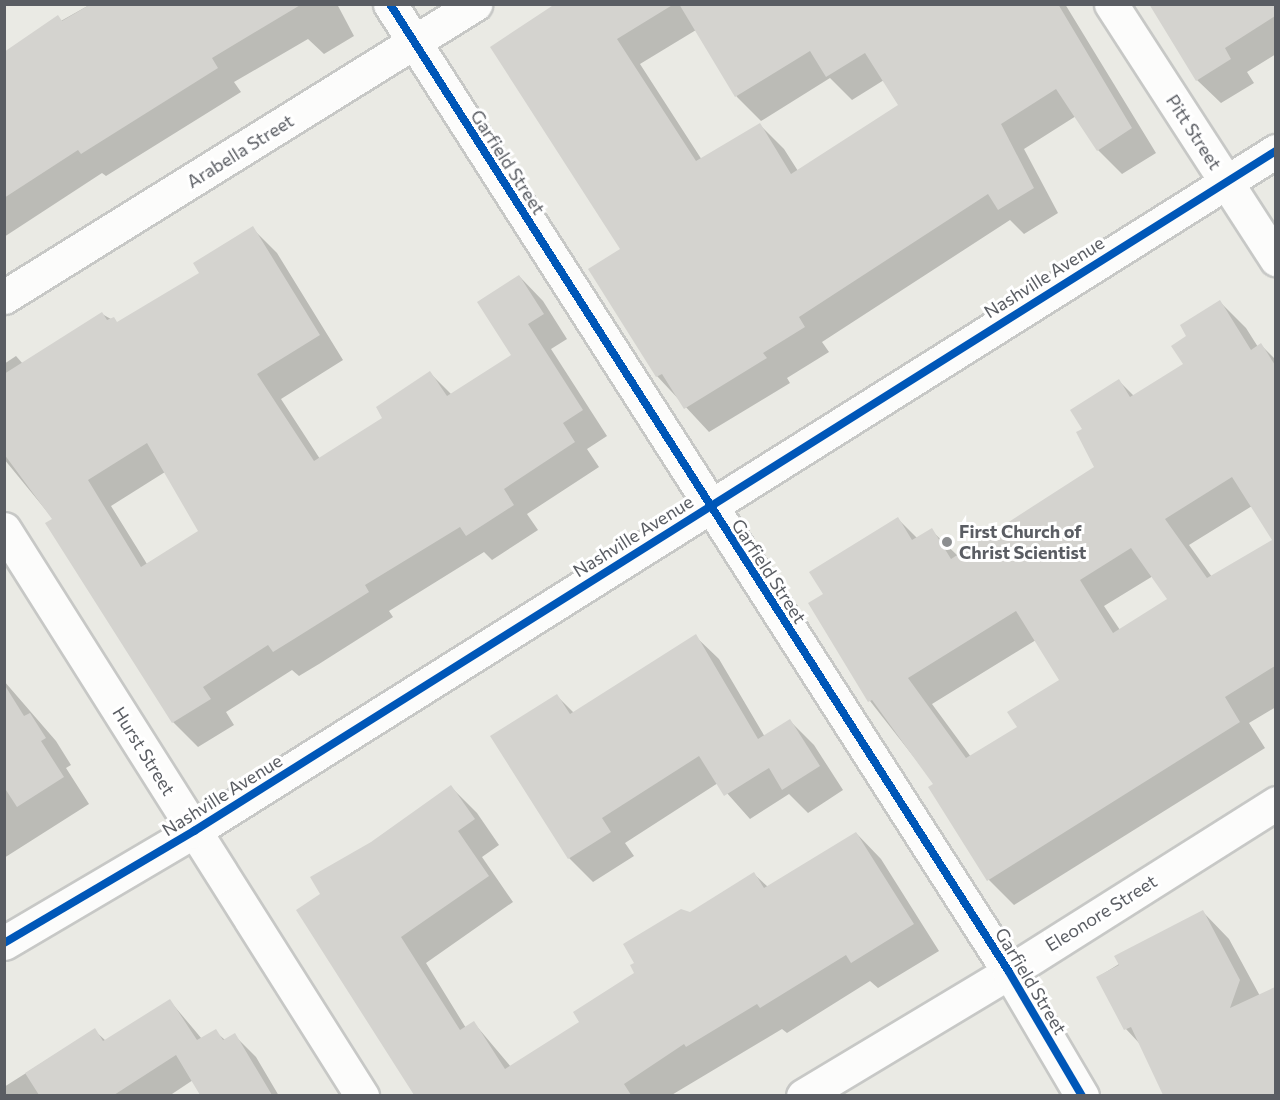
<!DOCTYPE html>
<style>
body{margin:0}
#map{position:relative;width:1280px;height:1100px;overflow:hidden;background:#eaeae4;font-family:Commissioner,sans-serif}
div>[style]{position:absolute}
[style*='--x']{left:calc(var(--x)*1px);top:calc(var(--y)*1px);width:calc(var(--w)*1px);rotate:calc(var(--a)*1deg)}
.shadow>*{inset:0;background:#0003}
.building>*{inset:0;background:#d4d3cf}
.roads{filter:drop-shadow(2px 0 #c7c8c6) drop-shadow(-2px 0 #c7c8c6) drop-shadow(0 2px #c7c8c6) drop-shadow(0 -2px #c7c8c6)}
.minor>*{height:33px;margin:-16.5px;padding:0 16.5px;transform-origin:16.5px;border-radius:16.5px;background:#fcfcfb}
.cycleway>*{height:8px;margin:-4px;padding:0 4px;transform-origin:4px;border-radius:4px;background:#0057b8}
.dots>*{width:16px;height:16px;translate:-50% -50%;box-sizing:border-box;border:3px solid #fff;border-radius:50%}
span{translate:-50% -50%;white-space:nowrap;text-align:center;line-height:1.15;-webkit-text-stroke:6px #fff;paint-order:stroke}
.street-label{font-size:18px;color:#5a5d63}
.poi-label{font-size:18px;color:#5a5d63;font-weight:700}
.left{translate:0 -50%;text-align:left}
.frame{position:absolute;inset:0;border:6px solid #5a5d63;pointer-events:none}
</style>
<div id="map">
<div class="shadow">
<div style="clip-path:polygon(91px 4px,337px 4px,354px 36px,324px 54px,308px 39px,234px 82px,241px 92px,106px 176px,102px 173px,4px 237px,4px 53px)"></div>
<div style="clip-path:polygon(evenodd,558px 4px,1065px 4px,1156px 153px,1122px 174px,1098px 150px,1076px 116px,1024px 149px,1058px 213px,1024px 234px,1010px 220px,822px 342px,829px 352px,787px 378px,790px 383px,709px 432px,657px 376px,558px 4px,696px 30px,737px 97px,761px 121px,830px 78px,852px 100px,884px 80px,900px 105px,798px 171px,784px 149px,760px 125px,702px 160px,640px 64px,696px 30px)"></div>
<div style="clip-path:polygon(1152px 4px,1276px 4px,1276px 54px,1247px 72px,1254px 83px,1221px 103px,1197px 80px)"></div>
<div style="clip-path:polygon(evenodd,252px 228px,277px 253px,343px 360px,281px 399px,320px 459px,385px 418px,430px 373px,452px 395px,513px 355px,519px 276px,543px 301px,567px 339px,551px 349px,607px 436px,587px 449px,599px 467px,527px 514px,538px 530px,492px 560px,484px 552px,389px 611px,393px 617px,319px 664px,299px 676px,292px 670px,226px 712px,234px 725px,198px 747px,173px 722px,54px 520px,4px 459px,4px 364px,16px 356px,23px 364px,102px 314px,118px 323px,201px 274px,252px 228px,165px 472px,200px 531px,147px 564px,111px 506px,165px 472px)"></div>
<div style="clip-path:polygon(evenodd,1220px 302px,1246px 328px,1258px 347px,1261px 345px,1276px 360px,1276px 707px,1249px 723px,1265px 748px,1014px 905px,989px 880px,935px 784px,870px 701px,825px 594px,898px 519px,917px 538px,931px 530px,958px 556px,1096px 468px,1084px 429px,1119px 381px,1134px 396px,1185px 365px,1188px 337px,1220px 302px,1252px 506px,1274px 540px,1212px 577px,1189px 545px,1252px 506px,1220px 302px,1153px 576px,1170px 599px,1120px 630px,1104px 606px,1153px 576px,1220px 302px,1036px 640px,1061px 681px,1019px 727px,971px 757px,932px 704px,1036px 640px)"></div>
<div style="clip-path:polygon(695px 636px,719px 659px,765px 737px,790px 721px,814px 745px,843px 790px,808px 813px,789px 794px,750px 819px,718px 783px,625px 843px,634px 856px,593px 882px,569px 858px,493px 737px,557px 696px,574px 713px)"></div>
<div style="clip-path:polygon(4px 681px,56px 741px,71px 765px,66px 768px,89px 804px,4px 858px)"></div>
<div style="clip-path:polygon(451px 787px,477px 813px,499px 845px,482px 857px,513px 902px,426px 963px,466px 1028px,474px 1023px,511px 1067px,581px 1023px,636px 973px,691px 913px,754px 874px,768px 887px,856px 833px,881px 859px,939px 951px,878px 988px,870px 981px,787px 1033px,782px 1029px,670px 1096px,416px 1096px,298px 910px,322px 895px,371px 843px)"></div>
<div style="clip-path:polygon(1203px 912px,1229px 939px,1260px 996px,1273px 990px,1276px 993px,1276px 1096px,1165px 1096px,1140px 1044px,1126px 1029px,1098px 977px)"></div>
<div style="clip-path:polygon(170px 1001px,202px 1039px,215px 1031px,225px 1040px,234px 1035px,256px 1057px,279px 1096px,202px 1096px,193px 1080px,169px 1096px,4px 1096px,4px 1087px,94px 1030px,106px 1041px)"></div>
</div>
<div class="building">
<div style="clip-path:polygon(91px 4px,302px 4px,212px 58px,218px 68px,81px 154px,78px 150px,4px 198px,4px 52px,58px 15px,62px 21px)"></div>
<div style="clip-path:polygon(555px 4px,674px 4px,617px 39px,696px 161px,760px 123px,791px 174px,898px 105px,865px 53px,826px 77px,810px 51px,735px 97px,679px 4px,1058px 4px,1132px 128px,1097px 151px,1056px 89px,1001px 124px,1034px 188px,998px 210px,988px 194px,799px 317px,805px 327px,763px 353px,767px 358px,684px 409px,662px 374px,656px 377px,588px 269px,620px 249px,490px 47px)"></div>
<div style="clip-path:polygon(1149px 4px,1275px 4px,1275px 16px,1225px 48px,1231px 59px,1196px 81px)"></div>
<div style="clip-path:polygon(evenodd,253px 226px,320px 335px,257px 374px,314px 461px,382px 418px,376px 407px,430px 371px,447px 396px,511px 355px,477px 302px,519px 275px,544px 314px,528px 324px,583px 410px,563px 423px,575px 442px,504px 489px,514px 505px,466px 536px,460px 527px,365px 585px,369px 592px,294px 639px,273px 652px,268px 645px,203px 687px,211px 699px,172px 723px,45px 523px,52px 519px,4px 454px,4px 374px,102px 312px,107px 320px,114px 317px,117px 322px,199px 273px,193px 263px,253px 226px,147px 443px,198px 531px,141px 567px,88px 480px,147px 443px)"></div>
<div style="clip-path:polygon(evenodd,1220px 300px,1251px 350px,1261px 343px,1275px 365px,1275px 666px,1225px 697px,1240px 722px,987px 881px,928px 787px,933px 784px,872px 700px,868px 702px,808px 603px,823px 594px,809px 572px,898px 517px,912px 540px,932px 528px,951px 559px,1094px 467px,1076px 432px,1082px 429px,1070px 410px,1119px 379px,1130px 397px,1183px 364px,1171px 346px,1186px 336px,1180px 325px,1220px 300px,1232px 477px,1272px 540px,1207px 578px,1165px 519px,1232px 477px,1220px 300px,1131px 548px,1167px 599px,1113px 633px,1080px 580px,1131px 548px,1220px 300px,1016px 611px,1059px 680px,1007px 712px,1017px 727px,966px 758px,908px 678px,1016px 611px)"></div>
<div style="clip-path:polygon(696px 634px,758px 739px,790px 719px,820px 766px,782px 790px,769px 768px,724px 796px,699px 756px,602px 818px,611px 832px,568px 859px,490px 736px,557px 694px,570px 714px)"></div>
<div style="clip-path:polygon(4px 684px,24px 716px,30px 713px,46px 738px,41px 741px,64px 777px,17px 807px,4px 787px)"></div>
<div style="clip-path:polygon(451px 785px,475px 819px,458px 831px,489px 876px,401px 937px,460px 1030px,474px 1021px,505px 1069px,579px 1022px,573px 1012px,634px 973px,630px 965px,634px 963px,623px 944px,681px 909px,690px 912px,754px 872px,764px 888px,856px 832px,914px 924px,851px 963px,846px 955px,760px 1008px,757px 1004px,686px 1047px,684px 1044px,624px 1084px,631px 1095px,414px 1095px,296px 910px,320px 894px,310px 877px,371px 842px)"></div>
<div style="clip-path:polygon(1203px 910px,1240px 980px,1230px 1008px,1275px 987px,1275px 1095px,1163px 1095px,1131px 1027px,1124px 1030px,1096px 977px,1119px 965px,1114px 956px)"></div>
<div style="clip-path:polygon(170px 999px,197px 1040px,216px 1029px,223px 1040px,235px 1033px,272px 1095px,200px 1095px,176px 1055px,114px 1095px,39px 1095px,25px 1073px,95px 1028px,103px 1041px)"></div>
</div>
<div class="roads">
<div class="minor">
<div style="--x:390;--y:4;--w:1149;--a:57.4"></div>
<div style="--x:1009;--y:972;--w:144;--a:59.5"></div>
<div style="--x:1111;--y:4;--w:304;--a:57.1"></div>
<div style="--x:4;--y:297;--w:555;--a:-31.88"></div>
<div style="--x:4;--y:529;--w:671;--a:57.73"></div>
<div style="--x:4;--y:943;--w:221;--a:-30.5"></div>
<div style="--x:194;--y:831;--w:1278;--a:-32.15"></div>
<div style="--x:803;--y:1096;--w:240;--a:-31"></div>
<div style="--x:1009;--y:972;--w:316;--a:-32.3"></div>
</div>
</div>
<div class="cycleway">
<div style="--x:390;--y:4;--w:1149;--a:57.4"></div>
<div style="--x:1009;--y:972;--w:144;--a:59.5"></div>
<div style="--x:4;--y:943;--w:221;--a:-30.5"></div>
<div style="--x:194;--y:831;--w:1278;--a:-32.15"></div>
</div>
<div class="dots">
<div style="left:947px;top:542px;background:#8c8e90"></div>
</div>
<div class="street-label">
<span style="left:1194px;top:132px;rotate:57deg">Pitt Street</span>
<span style="left:240px;top:151px;rotate:-32deg">Arabella Street</span>
<span style="left:508px;top:162px;rotate:57deg">Garfield Street</span>
<span style="left:1044px;top:277px;rotate:-32deg">Nashville Avenue</span>
<span style="left:633px;top:536px;rotate:-32deg">Nashville Avenue</span>
<span style="left:769px;top:571px;rotate:57deg">Garfield Street</span>
<span style="left:144px;top:751px;rotate:58deg">Hurst Street</span>
<span style="left:222px;top:795px;rotate:-32deg">Nashville Avenue</span>
<span style="left:1101px;top:913px;rotate:-32deg">Eleonore Street</span>
<span style="left:1031px;top:981px;rotate:59deg">Garfield Street</span>
</div>
<div class="poi-label">
<span class="left" style="left:959px;top:542px">First Church of<br>Christ Scientist</span>
</div>
<div class="frame"></div>
</div>
